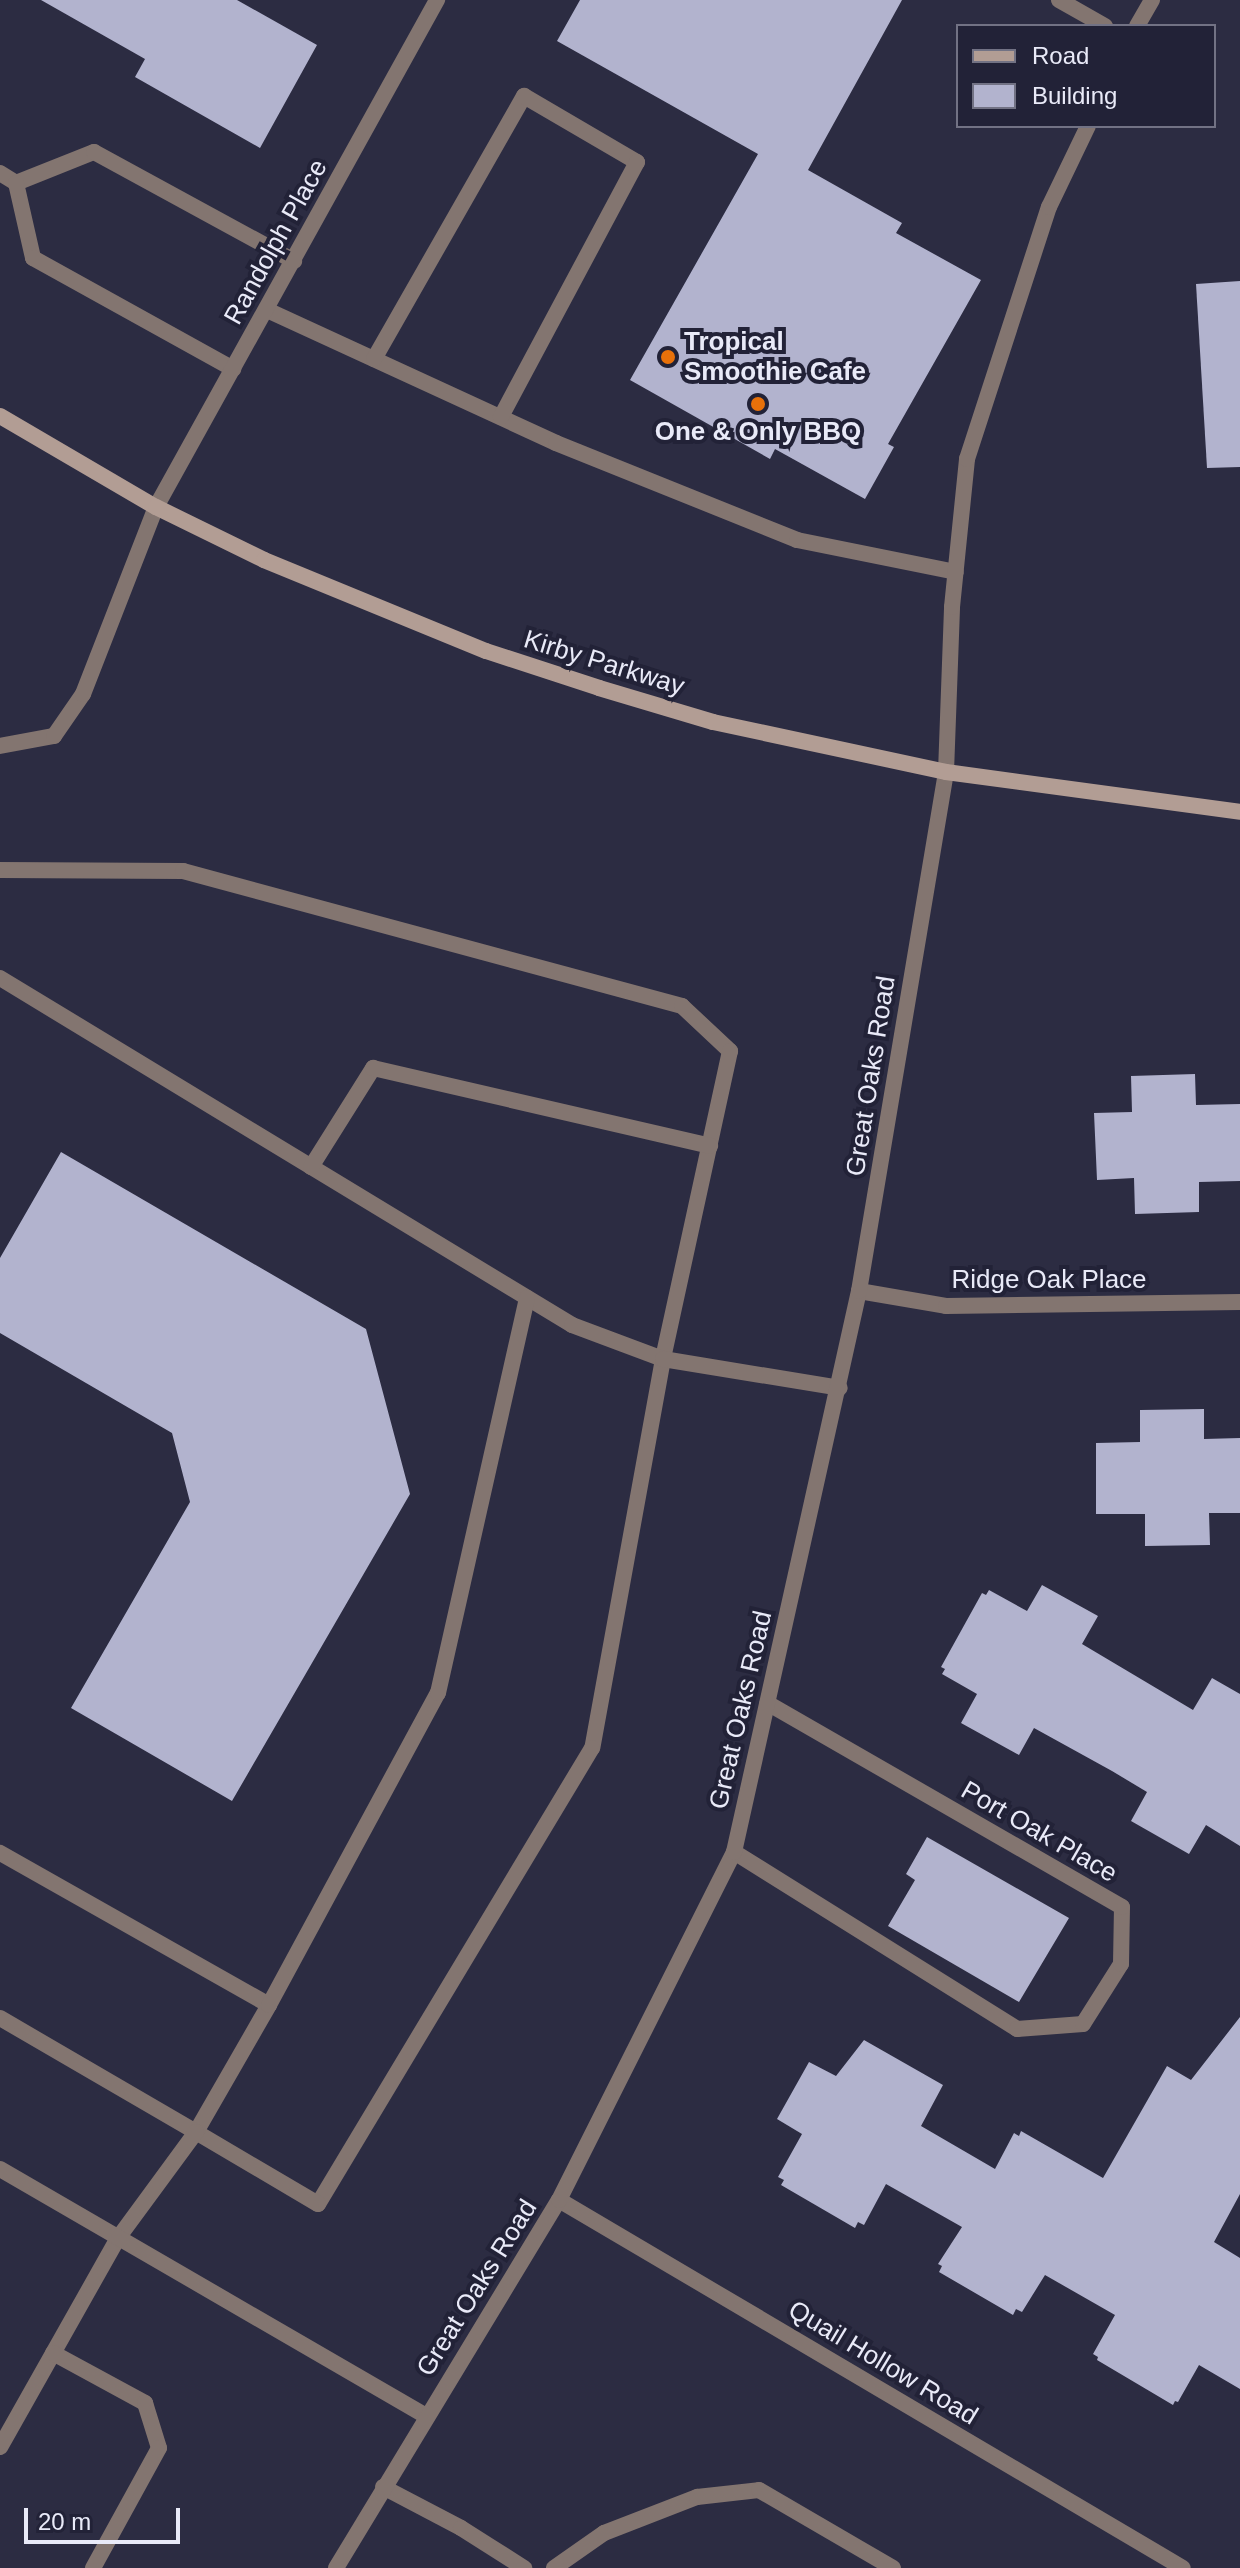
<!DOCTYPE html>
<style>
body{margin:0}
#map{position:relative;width:1240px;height:2568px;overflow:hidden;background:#2c2c42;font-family:Arial,sans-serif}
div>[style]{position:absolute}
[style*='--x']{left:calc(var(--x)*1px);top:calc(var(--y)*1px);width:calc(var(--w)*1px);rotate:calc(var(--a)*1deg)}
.building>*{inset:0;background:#b2b3ce}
.service>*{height:16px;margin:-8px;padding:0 8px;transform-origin:8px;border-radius:8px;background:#837570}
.minor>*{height:16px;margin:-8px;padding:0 8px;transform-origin:8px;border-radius:8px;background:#837570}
.secondary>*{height:16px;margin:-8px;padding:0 8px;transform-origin:8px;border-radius:8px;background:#b29d94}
.dots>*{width:22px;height:22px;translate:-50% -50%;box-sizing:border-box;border:4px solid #222237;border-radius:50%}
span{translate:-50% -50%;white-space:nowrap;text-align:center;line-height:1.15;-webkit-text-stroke:8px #222237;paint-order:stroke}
.street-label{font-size:26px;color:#e9eaf8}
.poi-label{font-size:26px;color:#e9eaf8;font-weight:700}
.left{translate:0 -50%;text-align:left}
.legend{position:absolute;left:956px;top:24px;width:260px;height:104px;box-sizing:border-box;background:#222237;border:2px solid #727284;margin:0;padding:10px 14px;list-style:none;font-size:24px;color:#e9eaf8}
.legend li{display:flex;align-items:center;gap:16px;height:40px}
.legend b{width:40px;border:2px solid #727284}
.scale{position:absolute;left:24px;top:2508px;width:156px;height:36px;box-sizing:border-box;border:4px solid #e9eaf8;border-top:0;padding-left:10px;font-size:24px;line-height:28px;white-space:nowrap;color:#e9eaf8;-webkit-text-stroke:6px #222237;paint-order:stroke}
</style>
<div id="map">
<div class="building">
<div style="clip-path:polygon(41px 0,237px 0,317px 45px,260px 148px,135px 77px,145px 59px)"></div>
<div style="clip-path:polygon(580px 0,902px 0,808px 170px,902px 223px,896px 233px,981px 280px,888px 444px,894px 447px,865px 499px,775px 449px,770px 459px,630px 380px,758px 154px,557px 41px)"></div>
<div style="clip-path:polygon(1240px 281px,1240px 467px,1207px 468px,1196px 284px)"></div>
<div style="clip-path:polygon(1195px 1074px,1196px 1105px,1240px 1104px,1240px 1181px,1199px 1182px,1199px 1212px,1135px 1214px,1134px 1178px,1097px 1180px,1094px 1113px,1132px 1112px,1131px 1076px)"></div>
<div style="clip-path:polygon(61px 1152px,366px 1329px,410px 1494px,232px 1801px,71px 1708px,190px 1502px,172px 1433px,0 1333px,0 1258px)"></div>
<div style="clip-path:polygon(1204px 1409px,1204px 1439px,1240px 1438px,1240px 1513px,1209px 1513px,1210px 1545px,1145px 1546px,1145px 1514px,1096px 1514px,1096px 1443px,1140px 1442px,1140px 1410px)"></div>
<div style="clip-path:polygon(1042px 1585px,1098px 1616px,1082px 1644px,1193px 1710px,1212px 1678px,1240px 1694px,1240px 1846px,1206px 1825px,1189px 1854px,1131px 1821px,1147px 1792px,1112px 1771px,1034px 1728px,1019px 1755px,961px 1723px,977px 1694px,942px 1674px,945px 1669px,941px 1667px,982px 1593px,986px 1595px,989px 1590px,1027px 1611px)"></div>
<div style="clip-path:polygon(927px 1837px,1069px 1918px,1019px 2002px,888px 1926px,915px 1880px,906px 1874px)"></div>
<div style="clip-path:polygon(1240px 2017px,1240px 2194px,1214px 2242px,1240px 2258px,1240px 2389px,1199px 2365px,1178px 2402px,1175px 2401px,1173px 2405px,1097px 2360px,1098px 2357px,1093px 2354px,1115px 2315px,1045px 2275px,1022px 2312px,1016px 2309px,1013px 2315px,939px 2272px,942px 2266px,938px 2264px,962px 2227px,886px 2184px,864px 2225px,858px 2222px,855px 2228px,781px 2185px,784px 2180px,778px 2177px,802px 2134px,777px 2119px,809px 2062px,836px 2076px,864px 2040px,943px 2085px,921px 2126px,995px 2169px,1014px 2133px,1019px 2136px,1021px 2131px,1103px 2178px,1167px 2066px,1191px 2080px)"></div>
</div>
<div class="service">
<div style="--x:1059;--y:0;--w:53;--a:29.5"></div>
<div style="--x:1137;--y:26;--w:30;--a:-60"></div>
<div style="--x:0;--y:173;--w:19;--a:32"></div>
<div style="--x:16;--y:183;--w:84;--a:-21.7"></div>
<div style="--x:94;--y:152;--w:228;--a:28.6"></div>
<div style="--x:16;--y:183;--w:77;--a:77.2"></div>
<div style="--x:33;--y:258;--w:229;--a:29"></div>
<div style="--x:267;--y:310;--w:318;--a:24.7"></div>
<div style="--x:556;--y:443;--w:260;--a:21.9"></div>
<div style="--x:797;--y:540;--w:162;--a:11.4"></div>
<div style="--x:374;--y:359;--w:303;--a:-60.3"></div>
<div style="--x:524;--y:96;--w:131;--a:30.3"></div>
<div style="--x:637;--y:162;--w:289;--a:118.1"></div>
<div style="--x:0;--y:746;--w:55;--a:-10.5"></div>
<div style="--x:54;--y:736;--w:51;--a:-55.4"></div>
<div style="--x:83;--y:694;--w:201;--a:-68.7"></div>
<div style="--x:156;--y:507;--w:580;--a:-61"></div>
<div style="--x:946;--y:772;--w:165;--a:-87.9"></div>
<div style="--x:952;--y:607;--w:149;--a:-84.2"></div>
<div style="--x:967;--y:459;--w:265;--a:-72"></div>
<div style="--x:1049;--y:207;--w:90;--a:-64.3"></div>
<div style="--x:0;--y:870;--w:183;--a:0.3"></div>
<div style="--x:183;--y:871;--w:517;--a:15.14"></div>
<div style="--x:682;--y:1006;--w:66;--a:43.2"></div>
<div style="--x:730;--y:1051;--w:315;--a:102.3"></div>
<div style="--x:663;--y:1359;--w:395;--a:100.3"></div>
<div style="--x:592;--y:1748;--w:532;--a:121"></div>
<div style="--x:318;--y:2204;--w:142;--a:-149.5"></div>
<div style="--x:196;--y:2132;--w:146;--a:-60.1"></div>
<div style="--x:269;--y:2005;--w:309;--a:-150.5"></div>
<div style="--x:0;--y:978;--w:669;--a:31.24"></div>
<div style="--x:572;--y:1325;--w:97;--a:20.5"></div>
<div style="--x:663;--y:1359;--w:179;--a:9.3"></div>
<div style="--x:311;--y:1167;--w:117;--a:-57.9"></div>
<div style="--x:373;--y:1068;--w:346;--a:13"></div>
<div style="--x:269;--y:2005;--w:355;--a:-61.6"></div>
<div style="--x:438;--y:1693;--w:405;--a:-77.3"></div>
<div style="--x:0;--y:2018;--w:227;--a:30.2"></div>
<div style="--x:196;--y:2132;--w:132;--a:126.3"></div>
<div style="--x:118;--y:2238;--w:240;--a:119.4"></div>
<div style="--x:0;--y:2169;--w:492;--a:30.1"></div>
<div style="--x:53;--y:2353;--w:105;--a:28.5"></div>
<div style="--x:145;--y:2403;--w:47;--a:72.7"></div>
<div style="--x:159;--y:2448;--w:137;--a:118.8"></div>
</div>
<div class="minor">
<div style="--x:859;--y:1291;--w:88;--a:9.8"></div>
<div style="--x:946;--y:1306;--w:294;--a:-0.8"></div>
<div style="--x:734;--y:1852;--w:334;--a:32"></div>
<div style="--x:1017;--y:2029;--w:66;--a:-4.3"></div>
<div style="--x:1083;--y:2024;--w:71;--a:-57.7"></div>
<div style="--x:1121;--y:1964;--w:57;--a:-89"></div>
<div style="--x:1122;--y:1907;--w:409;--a:-150.1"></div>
<div style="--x:559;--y:2200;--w:724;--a:30.53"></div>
<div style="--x:383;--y:2487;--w:88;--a:27.7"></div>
<div style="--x:461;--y:2528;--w:75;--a:32.4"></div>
<div style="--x:336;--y:2568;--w:430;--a:-58.8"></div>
<div style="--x:559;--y:2200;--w:390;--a:-63.3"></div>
<div style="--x:734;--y:1852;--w:575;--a:-77.44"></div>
<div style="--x:859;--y:1291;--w:526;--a:-80.48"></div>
<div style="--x:554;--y:2568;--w:61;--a:-35"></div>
<div style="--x:604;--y:2533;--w:100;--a:-21.2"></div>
<div style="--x:697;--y:2497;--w:62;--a:-6.4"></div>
<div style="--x:759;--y:2490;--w:155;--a:30.2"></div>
</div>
<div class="secondary">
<div style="--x:0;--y:416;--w:181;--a:30.3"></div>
<div style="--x:156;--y:507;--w:120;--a:26.1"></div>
<div style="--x:264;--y:560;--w:240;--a:22.3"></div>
<div style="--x:486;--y:651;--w:119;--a:18.1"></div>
<div style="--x:599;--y:688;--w:119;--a:16.6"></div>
<div style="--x:713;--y:722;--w:238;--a:12.1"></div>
<div style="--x:946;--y:772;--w:297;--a:7.7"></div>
</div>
<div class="dots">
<div style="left:668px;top:357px;background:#e8710a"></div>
<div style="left:758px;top:404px;background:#e8710a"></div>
</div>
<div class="street-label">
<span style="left:276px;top:242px;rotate:-61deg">Randolph Place</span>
<span style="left:604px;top:663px;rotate:17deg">Kirby Parkway</span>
<span style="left:871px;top:1076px;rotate:-81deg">Great Oaks Road</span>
<span style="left:1049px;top:1280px">Ridge Oak Place</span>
<span style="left:741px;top:1710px;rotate:-77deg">Great Oaks Road</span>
<span style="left:1039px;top:1832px;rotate:30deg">Port Oak Place</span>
<span style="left:477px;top:2288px;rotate:-58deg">Great Oaks Road</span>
<span style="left:883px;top:2363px;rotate:31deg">Quail Hollow Road</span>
</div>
<div class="poi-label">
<span class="left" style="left:684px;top:357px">Tropical<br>Smoothie Cafe</span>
<span style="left:758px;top:432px">One &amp; Only BBQ</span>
</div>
<ul class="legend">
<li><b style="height:10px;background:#b29d94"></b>Road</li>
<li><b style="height:22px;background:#b2b3ce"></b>Building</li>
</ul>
<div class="scale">20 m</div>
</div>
